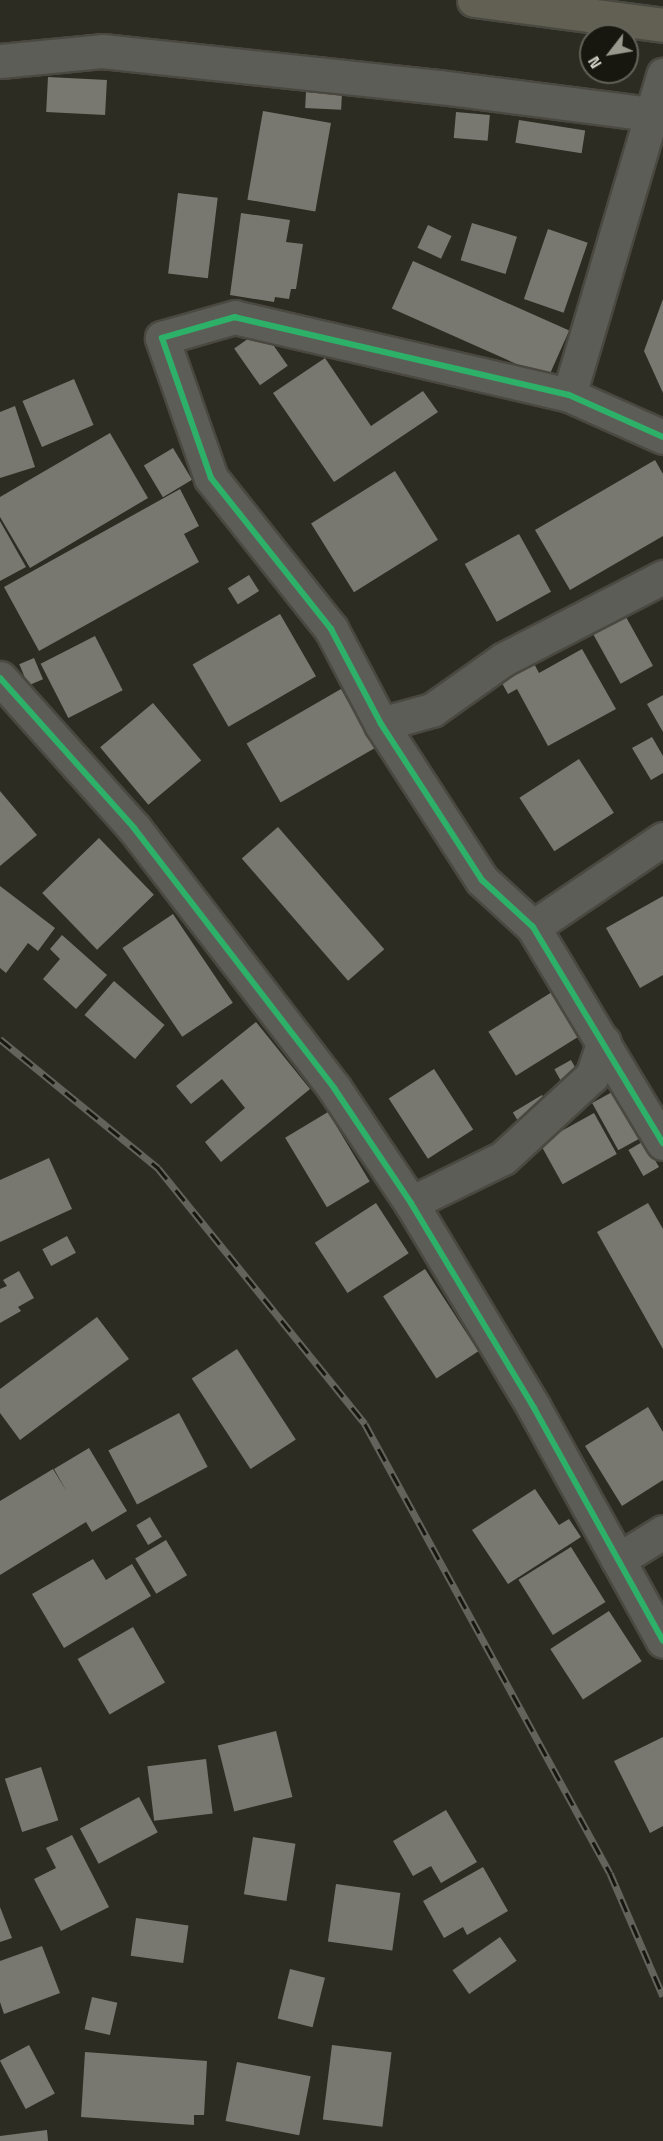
<!DOCTYPE html>
<style>
body{margin:0}
#map{position:relative;width:663px;height:2141px;overflow:hidden;background:#2d2c22;font-family:"Space Grotesk",sans-serif}
div>[style]{position:absolute}
[style*='--x']{left:calc(var(--x)*1px);top:calc(var(--y)*1px);width:calc(var(--w)*1px);rotate:calc(var(--a)*1deg)}
.building>*{inset:0;background:#797870;transform-origin:0 0}
.roads{filter:drop-shadow(2px 0 #4a4941) drop-shadow(-2px 0 #4a4941) drop-shadow(0 2px #4a4941) drop-shadow(0 -2px #4a4941)}
.minor>*{height:33px;margin:-16.5px;padding:0 16.5px;transform-origin:16.5px;border-radius:16.5px;background:#5d5d57}
.major>*{height:33px;margin:-16.5px;padding:0 16.5px;transform-origin:16.5px;border-radius:16.5px;background:#616053}
.rail>*{height:7px;margin-top:-3.5px;transform-origin:0;background:repeating-linear-gradient(90deg,#18170f 0 14px,#63635c 0 28px);box-sizing:border-box;border-block:2px solid #63635c}
.cycleway>*{height:6px;margin:-3px;padding:0 3px;transform-origin:3px;border-radius:3px;background:#2db169}
span{translate:-50% -50%;white-space:nowrap;text-align:center;line-height:1.15;-webkit-text-stroke:6px #18170f;paint-order:stroke}
.north{position:absolute;left:579px;top:24px;width:60px;height:60px;box-sizing:border-box;background:#18170f;border:2px solid #636259;border-radius:50%;rotate:239deg;font-size:16px;font-weight:700;line-height:24px;text-align:center;color:#d4d3c8}
.north::after{content:'';display:block;margin:auto;width:21px;height:27px;background:#9a998e;clip-path:polygon(50% 0,100% 100%,50% 72%,0 100%)}
</style>
<div id="map">
<div class="building">
<div style="left:48px;top:77px;width:59px;height:35px;rotate:3deg"></div>
<div style="left:306px;top:92px;width:36px;height:16px;rotate:3deg"></div>
<div style="left:263px;top:111px;width:69px;height:90px;rotate:10deg"></div>
<div style="left:456px;top:112px;width:34px;height:26px;rotate:5deg"></div>
<div style="left:519px;top:120px;width:67px;height:23px;rotate:9deg"></div>
<div style="left:178px;top:193px;width:40px;height:81px;rotate:7deg"></div>
<div style="clip-path:polygon(241px 213px,290px 220px,286px 242px,303px 244px,296px 289px,291px 289px,289px 299px,275px 297px,274px 302px,230px 295px)"></div>
<div style="left:472px;top:223px;width:47px;height:39px;rotate:17deg"></div>
<div style="left:428px;top:225px;width:26px;height:25px;rotate:25deg"></div>
<div style="left:548px;top:229px;width:42px;height:74px;rotate:19deg"></div>
<div style="left:413px;top:261px;width:171px;height:52px;rotate:24deg"></div>
<div style="clip-path:polygon(663px 299px,663px 393px,644px 351px)"></div>
<div style="left:262px;top:329px;width:45px;height:34px;rotate:55deg"></div>
<div style="clip-path:polygon(325px 358px,371px 426px,423px 391px,438px 412px,334px 482px,273px 393px)"></div>
<div style="left:74px;top:379px;width:50px;height:56px;rotate:67deg"></div>
<div style="clip-path:polygon(15px 406px,35px 467px,0 478px,0 412px)"></div>
<div style="clip-path:polygon(110px 433px,148px 498px,30px 568px,0 517px,0 497px)"></div>
<div style="left:173px;top:448px;width:37px;height:34px;rotate:59deg"></div>
<div style="clip-path:polygon(655px 460px,663px 474px,663px 536px,570px 590px,535px 530px)"></div>
<div style="left:395px;top:471px;width:81px;height:99px;rotate:58deg"></div>
<div style="clip-path:polygon(180px 489px,199px 526px,184px 534px,199px 562px,39px 651px,4px 587px)"></div>
<div style="clip-path:polygon(0 521px,26px 567px,0 581px)"></div>
<div style="left:519px;top:534px;width:66px;height:62px;rotate:61deg"></div>
<div style="left:249px;top:575px;width:19px;height:25px;rotate:58deg"></div>
<div style="left:621px;top:608px;width:66px;height:37px;rotate:61deg"></div>
<div style="left:280px;top:614px;width:72px;height:101px;rotate:60deg"></div>
<div style="left:95px;top:636px;width:61px;height:61px;rotate:63deg"></div>
<div style="clip-path:polygon(582px 649px,616px 709px,548px 746px,517px 689px,508px 694px,497px 674px,530px 656px,539px 673px)"></div>
<div style="left:34px;top:658px;width:23px;height:16px;rotate:67deg"></div>
<div style="left:341px;top:689px;width:68px;height:109px;rotate:60deg"></div>
<div style="clip-path:polygon(663px 695px,663px 732px,647px 704px)"></div>
<div style="left:153px;top:703px;width:75px;height:69px;rotate:50deg"></div>
<div style="clip-path:polygon(652px 737px,663px 756px,663px 773px,651px 780px,632px 748px)"></div>
<div style="left:579px;top:759px;width:64px;height:71px;rotate:57deg"></div>
<div style="clip-path:polygon(0 791px,37px 835px,0 866px)"></div>
<div style="left:278px;top:827px;width:162px;height:48px;rotate:49deg"></div>
<div style="left:99px;top:838px;width:79px;height:79px;rotate:46deg"></div>
<div style="clip-path:polygon(0 886px,55px 928px,38px 951px,28px 943px,6px 973px,0 968px)"></div>
<div style="clip-path:polygon(663px 896px,663px 975px,640px 988px,606px 928px)"></div>
<div style="left:173px;top:914px;width:107px;height:61px;rotate:56deg"></div>
<div style="clip-path:polygon(62px 935px,107px 975px,76px 1009px,43px 979px,60px 959px,50px 949px)"></div>
<div style="left:114px;top:981px;width:67px;height:45px;rotate:41deg"></div>
<div style="left:552px;top:992px;width:52px;height:75px;rotate:58deg"></div>
<div style="clip-path:polygon(256px 1022px,310px 1089px,221px 1162px,205px 1142px,245px 1108px,222px 1079px,191px 1104px,176px 1086px)"></div>
<div style="left:571px;top:1060px;width:23px;height:19px;rotate:61deg"></div>
<div style="left:434px;top:1069px;width:72px;height:54px;rotate:57deg"></div>
<div style="left:614px;top:1091px;width:54px;height:25px;rotate:61deg"></div>
<div style="left:542px;top:1095px;width:17px;height:34px;rotate:59deg"></div>
<div style="left:328px;top:1112px;width:81px;height:50px;rotate:59deg"></div>
<div style="left:594px;top:1113px;width:47px;height:62px;rotate:61deg"></div>
<div style="left:644px;top:1141px;width:30px;height:18px;rotate:60deg"></div>
<div style="clip-path:polygon(49px 1158px,72px 1209px,0 1242px,0 1180px)"></div>
<div style="left:376px;top:1203px;width:60px;height:73px;rotate:57deg"></div>
<div style="clip-path:polygon(648px 1203px,663px 1229px,663px 1349px,597px 1232px)"></div>
<div style="left:67px;top:1236px;width:19px;height:28px;rotate:62deg"></div>
<div style="left:425px;top:1269px;width:98px;height:50px;rotate:57deg"></div>
<div style="clip-path:polygon(19px 1271px,34px 1298px,18px 1307px,21px 1311px,0 1323px,0 1289px,7px 1286px,3px 1280px)"></div>
<div style="clip-path:polygon(97px 1317px,129px 1359px,20px 1440px,0 1413px,0 1389px)"></div>
<div style="left:237px;top:1349px;width:108px;height:54px;rotate:57deg"></div>
<div style="clip-path:polygon(648px 1407px,663px 1432px,663px 1480px,622px 1506px,585px 1446px)"></div>
<div style="left:179px;top:1413px;width:61px;height:80px;rotate:62deg"></div>
<div style="clip-path:polygon(89px 1448px,127px 1511px,92px 1532px,86px 1522px,0 1575px,0 1501px,53px 1469px,67px 1492px,54px 1469px)"></div>
<div style="clip-path:polygon(535px 1489px,559px 1525px,569px 1519px,581px 1537px,508px 1584px,472px 1530px)"></div>
<div style="left:150px;top:1517px;width:23px;height:16px;rotate:59deg"></div>
<div style="left:166px;top:1540px;width:41px;height:36px;rotate:59deg"></div>
<div style="left:571px;top:1547px;width:65px;height:62px;rotate:58deg"></div>
<div style="clip-path:polygon(93px 1559px,106px 1580px,132px 1564px,151px 1596px,64px 1648px,32px 1594px)"></div>
<div style="left:609px;top:1611px;width:60px;height:70px;rotate:57deg"></div>
<div style="left:133px;top:1627px;width:64px;height:64px;rotate:60deg"></div>
<div style="left:276px;top:1731px;width:68px;height:60px;rotate:76deg"></div>
<div style="clip-path:polygon(663px 1737px,663px 1826px,650px 1833px,614px 1761px)"></div>
<div style="left:206px;top:1759px;width:55px;height:59px;rotate:83deg"></div>
<div style="left:41px;top:1767px;width:56px;height:38px;rotate:72deg"></div>
<div style="left:139px;top:1797px;width:40px;height:67px;rotate:62deg"></div>
<div style="clip-path:polygon(446px 1810px,477px 1862px,441px 1883px,431px 1866px,413px 1876px,393px 1841px)"></div>
<div style="clip-path:polygon(72px 1835px,109px 1907px,61px 1931px,34px 1879px,56px 1868px,46px 1848px)"></div>
<div style="left:253px;top:1837px;width:43px;height:58px;rotate:9deg"></div>
<div style="clip-path:polygon(483px 1867px,508px 1911px,467px 1935px,463px 1927px,444px 1938px,423px 1901px)"></div>
<div style="left:336px;top:1884px;width:65px;height:58px;rotate:8deg"></div>
<div style="clip-path:polygon(0 1907px,12px 1938px,0 1942px)"></div>
<div style="left:136px;top:1918px;width:53px;height:38px;rotate:8deg"></div>
<div style="left:500px;top:1937px;width:29px;height:58px;rotate:55deg"></div>
<div style="clip-path:polygon(42px 1946px,60px 1993px,4px 2014px,0 2002px,0 1961px)"></div>
<div style="left:290px;top:1969px;width:36px;height:51px;rotate:14deg"></div>
<div style="left:92px;top:1997px;width:26px;height:33px;rotate:13deg"></div>
<div style="left:29px;top:2045px;width:55px;height:33px;rotate:62deg"></div>
<div style="left:332px;top:2045px;width:60px;height:75px;rotate:7deg"></div>
<div style="clip-path:polygon(85px 2052px,207px 2061px,204px 2115px,194px 2115px,194px 2125px,81px 2117px)"></div>
<div style="left:237px;top:2062px;width:75px;height:60px;rotate:11deg"></div>
<div style="clip-path:polygon(47px 2130px,48px 2141px,0 2141px,0 2136px)"></div>
</div>
<div class="roads">
<div class="minor">
<div style="--x:0;--y:61;--w:102;--a:-5.6"></div>
<div style="--x:102;--y:51;--w:340;--a:6.1"></div>
<div style="--x:440;--y:87;--w:213;--a:7.3"></div>
<div style="--x:569;--y:395;--w:334;--a:-73.6"></div>
<div style="--x:663;--y:437;--w:103;--a:-155.9"></div>
<div style="--x:569;--y:395;--w:343;--a:-166.9"></div>
<div style="--x:235;--y:317;--w:76;--a:164"></div>
<div style="--x:162;--y:338;--w:148;--a:70.7"></div>
<div style="--x:211;--y:478;--w:193;--a:51.5"></div>
<div style="--x:331;--y:629;--w:107;--a:62.2"></div>
<div style="--x:381;--y:724;--w:186;--a:57.1"></div>
<div style="--x:482;--y:880;--w:69;--a:42.7"></div>
<div style="--x:533;--y:927;--w:252;--a:59"></div>
<div style="--x:0;--y:678;--w:201;--a:48.2"></div>
<div style="--x:134;--y:828;--w:328;--a:52.4"></div>
<div style="--x:334;--y:1088;--w:138;--a:56.2"></div>
<div style="--x:411;--y:1203;--w:239;--a:59"></div>
<div style="--x:534;--y:1408;--w:266;--a:61"></div>
<div style="--x:381;--y:724;--w:53;--a:-15.4"></div>
<div style="--x:432;--y:710;--w:88;--a:-35.3"></div>
<div style="--x:504;--y:659;--w:179;--a:-27.3"></div>
<div style="--x:533;--y:927;--w:157;--a:-34.1"></div>
<div style="--x:411;--y:1203;--w:102;--a:-26.1"></div>
<div style="--x:503;--y:1158;--w:121;--a:-42.7"></div>
<div style="--x:592;--y:1076;--w:36;--a:-71"></div>
<div style="--x:618;--y:1560;--w:53;--a:-31.9"></div>
</div>
<div class="major">
<div style="--x:474;--y:0;--w:191;--a:7.5"></div>
</div>
</div>
<div class="rail">
<div style="--x:0;--y:1039;--w:204;--a:39.2"></div>
<div style="--x:158;--y:1168;--w:329;--a:51"></div>
<div style="--x:365;--y:1424;--w:511;--a:61.38"></div>
<div style="--x:610;--y:1873;--w:134;--a:66.7"></div>
</div>
<div class="cycleway">
<div style="--x:663;--y:437;--w:103;--a:-155.9"></div>
<div style="--x:569;--y:395;--w:343;--a:-166.9"></div>
<div style="--x:235;--y:317;--w:76;--a:164"></div>
<div style="--x:162;--y:338;--w:148;--a:70.7"></div>
<div style="--x:211;--y:478;--w:193;--a:51.5"></div>
<div style="--x:331;--y:629;--w:107;--a:62.2"></div>
<div style="--x:381;--y:724;--w:186;--a:57.1"></div>
<div style="--x:482;--y:880;--w:69;--a:42.7"></div>
<div style="--x:533;--y:927;--w:252;--a:59"></div>
<div style="--x:0;--y:678;--w:201;--a:48.2"></div>
<div style="--x:134;--y:828;--w:328;--a:52.4"></div>
<div style="--x:334;--y:1088;--w:138;--a:56.2"></div>
<div style="--x:411;--y:1203;--w:239;--a:59"></div>
<div style="--x:534;--y:1408;--w:266;--a:61"></div>
</div>
<div class="north">N</div>
</div>
